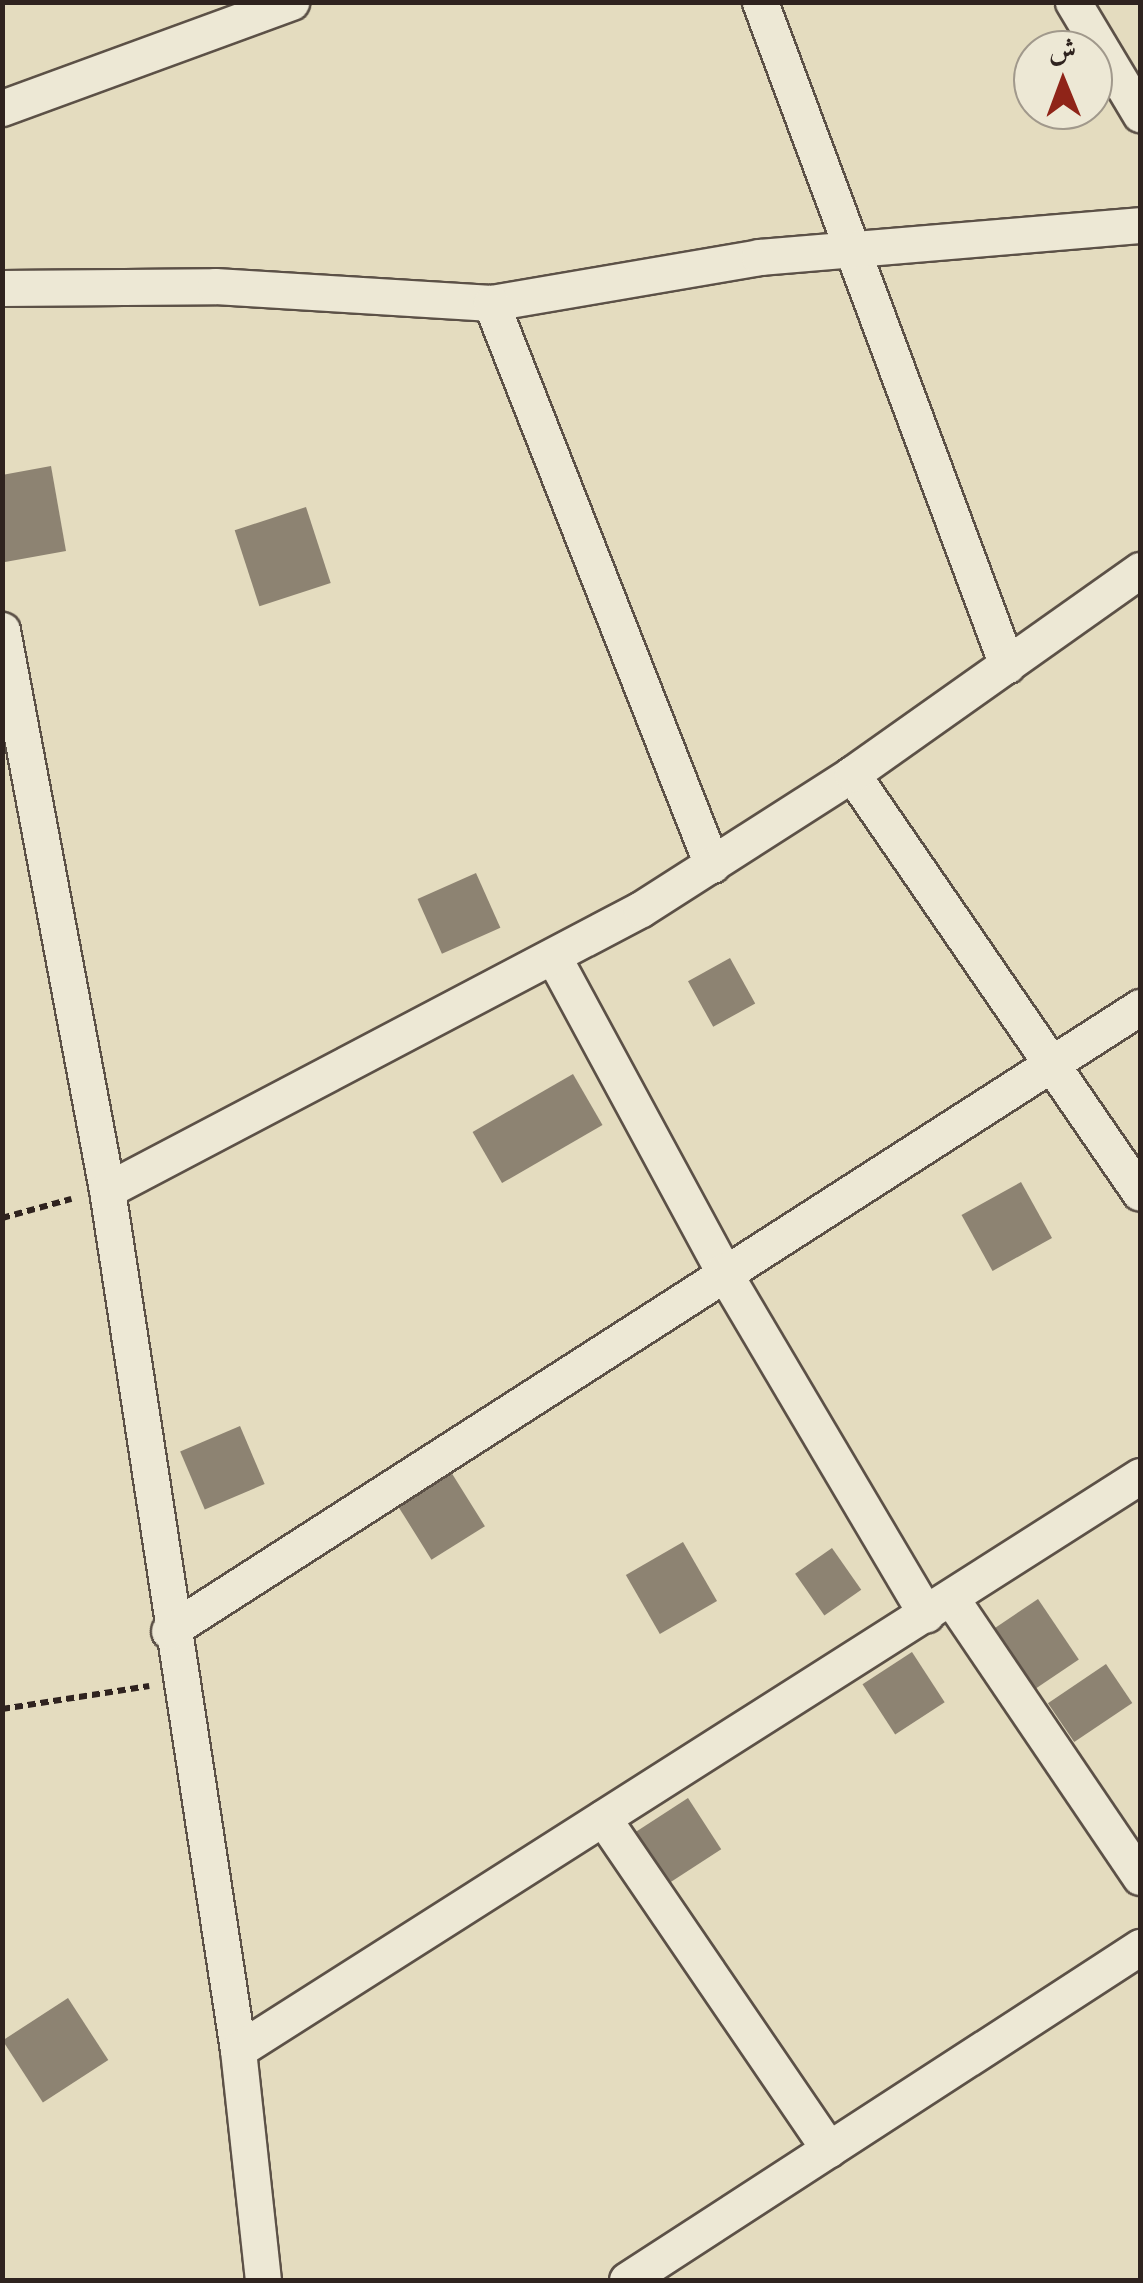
<!DOCTYPE html>
<meta charset="utf-8">
<style>
body{margin:0}
#map{position:relative;width:1143px;height:2283px;overflow:hidden;background:#e4dcbf;font-family:Vollkorn,Amiri,serif}
div>[style]{position:absolute}
[style*='--x']{left:calc(var(--x)*1px);top:calc(var(--y)*1px);width:calc(var(--w)*1px);rotate:calc(var(--a)*1deg)}
.building>*{inset:0;background:#8d8372;transform-origin:0 0}
.path>*{height:6px;margin-top:-3px;transform-origin:0;background:repeating-linear-gradient(90deg,#2f231f 0 8px,transparent 0 13px)}
.roads{filter:drop-shadow(2px 0 #5c5147) drop-shadow(-2px 0 #5c5147) drop-shadow(0 2px #5c5147) drop-shadow(0 -2px #5c5147)}
.street>*{height:35px;margin:-17.5px;padding:0 17.5px;transform-origin:17.5px;border-radius:17.5px;background:#ede8d5}
span{translate:-50% -50%;white-space:nowrap;text-align:center;line-height:1.15;-webkit-text-stroke:9px #ede8d5;paint-order:stroke}
.frame{position:absolute;inset:0;border:5px solid #2f231f;pointer-events:none}
.north{position:absolute;left:1013px;top:30px;width:100px;height:100px;box-sizing:border-box;background:#ede8d5;border:2px solid #a1998c;border-radius:50%;rotate:359deg;font-size:28px;font-weight:700;line-height:40px;text-align:center;color:#2f231f}
.north::after{content:'';display:block;margin:auto;width:35px;height:45px;background:#8f2418;clip-path:polygon(50% 0,100% 100%,50% 72%,0 100%)}
</style>
<div id="map">
<div class="building">
<div style="clip-path:polygon(51px 466px,66px 551px,5px 562px,2px 475px)"></div>
<div style="left:306px;top:507px;width:80px;height:75px;rotate:72deg"></div>
<div style="left:476px;top:873px;width:60px;height:64px;rotate:66deg"></div>
<div style="left:730px;top:958px;width:52px;height:48px;rotate:61deg"></div>
<div style="left:573px;top:1074px;width:59px;height:116px;rotate:60deg"></div>
<div style="left:1021px;top:1182px;width:64px;height:68px;rotate:61deg"></div>
<div style="left:240px;top:1426px;width:63px;height:65px;rotate:67deg"></div>
<div style="left:451px;top:1472px;width:64px;height:63px;rotate:58deg"></div>
<div style="left:683px;top:1542px;width:68px;height:66px;rotate:60deg"></div>
<div style="left:832px;top:1548px;width:51px;height:45px;rotate:55deg"></div>
<div style="left:1038px;top:1599px;width:73px;height:55px;rotate:56deg"></div>
<div style="left:912px;top:1652px;width:60px;height:59px;rotate:57deg"></div>
<div style="left:1106px;top:1664px;width:47px;height:70px;rotate:56deg"></div>
<div style="left:688px;top:1798px;width:61px;height:62px;rotate:57deg"></div>
<div style="left:68px;top:1998px;width:74px;height:78px;rotate:57deg"></div>
</div>
<div class="path">
<div style="--x:2;--y:1218;--w:72;--a:-15.4"></div>
<div style="--x:2;--y:1709;--w:149;--a:-8.9"></div>
</div>
<div class="roads">
<div class="street">
<div style="--x:760;--y:2;--w:708;--a:69.57"></div>
<div style="--x:1073;--y:2;--w:131;--a:59.1"></div>
<div style="--x:2;--y:108;--w:308;--a:-20.1"></div>
<div style="--x:2;--y:288;--w:213;--a:-0.5"></div>
<div style="--x:215;--y:286;--w:277;--a:3.5"></div>
<div style="--x:491;--y:303;--w:272;--a:-9.7"></div>
<div style="--x:759;--y:257;--w:382;--a:-4.8"></div>
<div style="--x:491;--y:303;--w:604;--a:68.53"></div>
<div style="--x:2;--y:630;--w:570;--a:79.38"></div>
<div style="--x:107;--y:1190;--w:870;--a:81.34"></div>
<div style="--x:238;--y:2050;--w:231;--a:83.8"></div>
<div style="--x:852;--y:774;--w:508;--a:55.5"></div>
<div style="--x:554;--y:958;--w:356;--a:61.6"></div>
<div style="--x:723;--y:1271;--w:399;--a:59.4"></div>
<div style="--x:107;--y:1190;--w:603;--a:-27.75"></div>
<div style="--x:641;--y:909;--w:250;--a:-32.6"></div>
<div style="--x:852;--y:774;--w:353;--a:-35.3"></div>
<div style="--x:951;--y:1598;--w:337;--a:55.9"></div>
<div style="--x:169;--y:1631;--w:1154;--a:-32.73"></div>
<div style="--x:603;--y:1818;--w:401;--a:55.7"></div>
<div style="--x:238;--y:2050;--w:1069;--a:-32.47"></div>
<div style="--x:627;--y:2280;--w:612;--a:-32.99"></div>
</div>
</div>
<div class="frame"></div>
<div class="north">ش</div>
</div>
